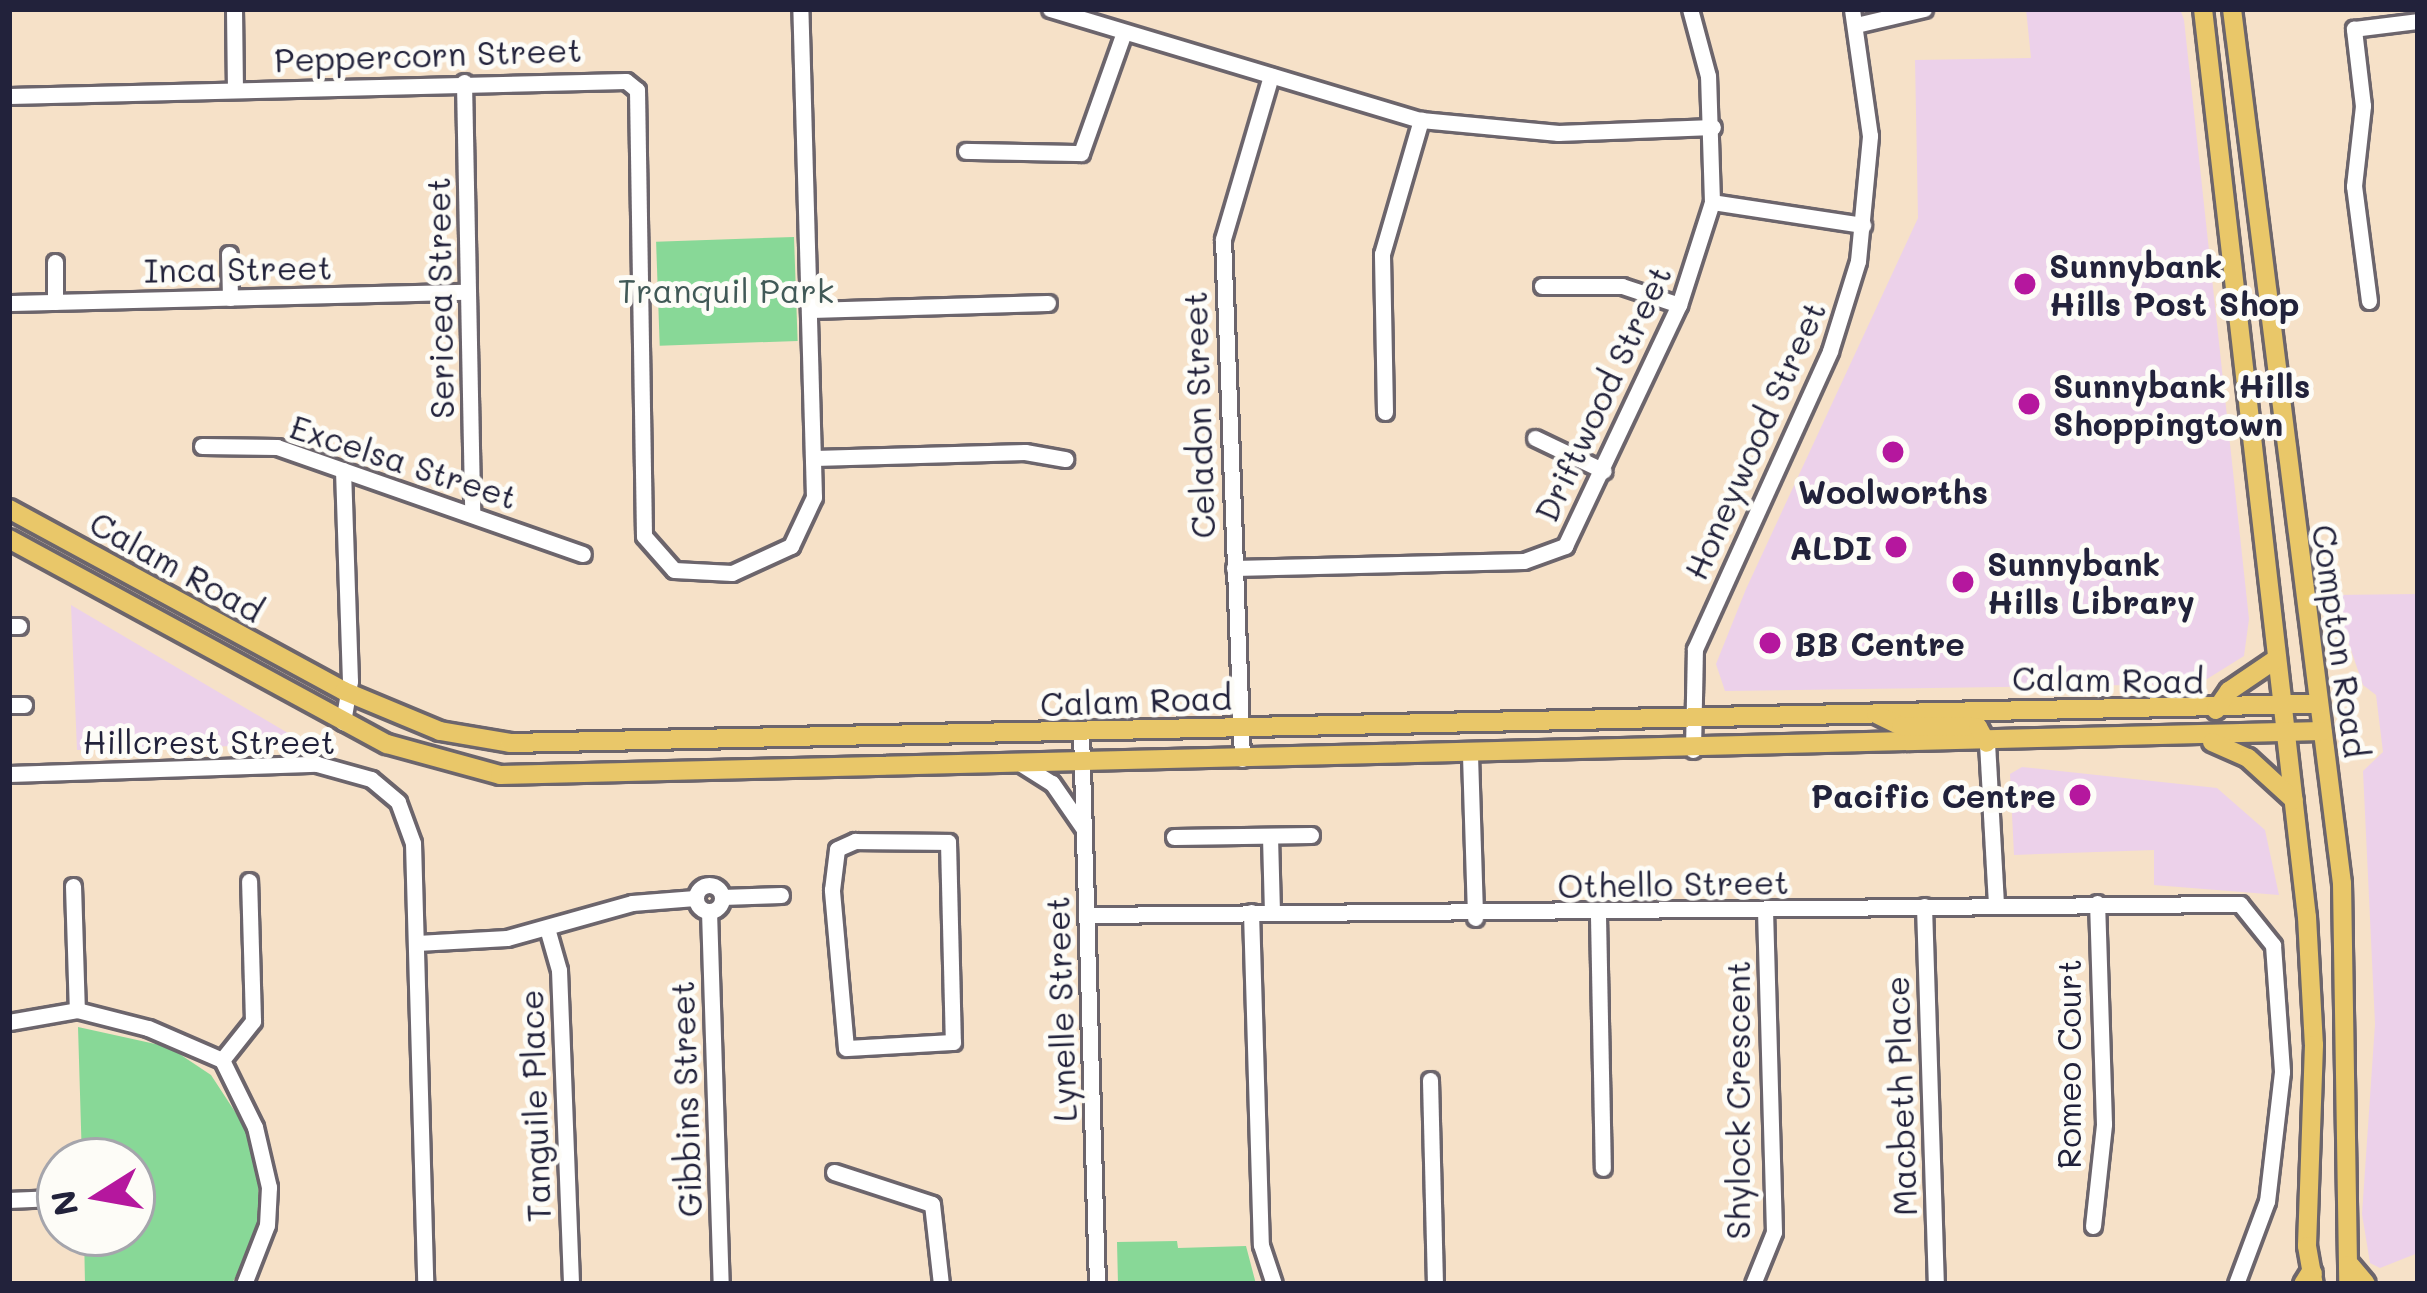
<!DOCTYPE html>
<style>
body{margin:0}
#map{position:relative;width:2427px;height:1293px;overflow:hidden;background:#f6e1c8;font-family:Mali,sans-serif}
div>[style]{position:absolute}
[style*='--x']{left:calc(var(--x)*1px);top:calc(var(--y)*1px);width:calc(var(--w)*1px);rotate:calc(var(--a)*1deg)}
.built>*{inset:0;background:#ecd1ea}
.green>*{inset:0;background:#88d897;transform-origin:0 0}
.roads{filter:drop-shadow(3px 0 #6c656c) drop-shadow(-3px 0 #6c656c) drop-shadow(0 3px #6c656c) drop-shadow(0 -3px #6c656c)}
.minor>*{height:15px;margin:-7.5px;padding:0 7.5px;transform-origin:7.5px;border-radius:7.5px;background:#fff}
.minor>.ring{margin:-7.5px;padding:0;box-sizing:content-box;background:none;border:15px solid #fff;border-radius:50%}
.major>*{height:18px;margin:-9px;padding:0 9px;transform-origin:9px;border-radius:9px;background:#e9c769}
.highway>*{height:21px;margin:-10.5px;padding:0 10.5px;transform-origin:10.5px;border-radius:10.5px;background:#e9c769}
.dots>*{width:33px;height:33px;translate:-50% -50%;box-sizing:border-box;border:6px solid #fdfcf7;border-radius:50%}
span{translate:-50% -50%;white-space:nowrap;text-align:center;line-height:1.15;-webkit-text-stroke:10px #fdfcf7;paint-order:stroke}
.street-label{font-size:33px;color:#22223b}
.poi-label{font-size:33px;color:#22223b;font-weight:700}
.left{translate:0 -50%;text-align:left}
.right{translate:-100% -50%;text-align:right}
.park-label{font-size:33px;color:#415957}
.frame{position:absolute;inset:0;border:12px solid #22223b;pointer-events:none}
.north{position:absolute;left:36px;top:1137px;width:120px;height:120px;box-sizing:border-box;background:#fdfcf7;border:3px solid #a5a5ac;border-radius:50%;rotate:259deg;font-size:33px;font-weight:700;line-height:48px;text-align:center;color:#22223b}
.north::after{content:'';display:block;margin:auto;width:42px;height:54px;background:#b5179e;clip-path:polygon(50% 0,100% 100%,50% 72%,0 100%)}
</style>
<div id="map">
<div class="built">
<div style="clip-path:polygon(2026px 9px,2180px 9px,2184px 20px,2249px 619px,2244px 656px,2199px 684px,1725px 691px,1716px 664px,1746px 589px,1918px 218px,1915px 60px,2031px 58px)"></div>
<div style="clip-path:polygon(2418px 594px,2418px 1253px,2380px 1268px,2370px 1263px,2362px 1214px,2375px 1024px,2363px 771px,2383px 752px,2376px 695px,2363px 685px,2332px 595px)"></div>
<div style="clip-path:polygon(71px 605px,293px 736px,313px 744px,77px 750px)"></div>
<div style="clip-path:polygon(2022px 767px,2217px 788px,2265px 830px,2279px 895px,2154px 885px,2154px 850px,2014px 855px,2010px 774px)"></div>
</div>
<div class="green">
<div style="left:794px;top:237px;width:104px;height:138px;rotate:88deg"></div>
<div style="clip-path:polygon(78px 1027px,169px 1047px,211px 1075px,245px 1127px,259px 1177px,257px 1233px,232px 1284px,85px 1284px,84px 1233px,132px 1233px,132px 1161px,82px 1161px)"></div>
<div style="clip-path:polygon(1177px 1241px,1178px 1248px,1246px 1246px,1256px 1284px,1118px 1284px,1117px 1242px)"></div>
</div>
<div class="roads">
<div class="minor">
<div style="--x:234;--y:9;--w:80;--a:89.3"></div>
<div style="--x:1050;--y:9;--w:387;--a:16.7"></div>
<div style="--x:1421;--y:120;--w:138;--a:5.4"></div>
<div style="--x:1558;--y:133;--w:155;--a:-2.2"></div>
<div style="--x:1856;--y:25;--w:70;--a:-13.2"></div>
<div style="--x:464;--y:82;--w:430;--a:88.9"></div>
<div style="--x:9;--y:96;--w:617;--a:-1.39"></div>
<div style="--x:626;--y:81;--w:14;--a:39"></div>
<div style="--x:637;--y:90;--w:446;--a:89.1"></div>
<div style="--x:644;--y:536;--w:45;--a:48.6"></div>
<div style="--x:674;--y:570;--w:58;--a:3"></div>
<div style="--x:732;--y:573;--w:65;--a:-24.6"></div>
<div style="--x:791;--y:546;--w:54;--a:-64.9"></div>
<div style="--x:814;--y:497;--w:488;--a:-91.6"></div>
<div style="--x:966;--y:151;--w:115;--a:1"></div>
<div style="--x:1081;--y:153;--w:128;--a:-70.4"></div>
<div style="--x:1712;--y:202;--w:153;--a:8.7"></div>
<div style="--x:229;--y:254;--w:44;--a:88.7"></div>
<div style="--x:1542;--y:286;--w:80;--a:0"></div>
<div style="--x:1622;--y:286;--w:60;--a:18.4"></div>
<div style="--x:2369;--y:301;--w:116;--a:-97.4"></div>
<div style="--x:2354;--y:186;--w:81;--a:-83.6"></div>
<div style="--x:2363;--y:106;--w:78;--a:-96.7"></div>
<div style="--x:2354;--y:29;--w:64;--a:-7.1"></div>
<div style="--x:55;--y:302;--w:40;--a:-90"></div>
<div style="--x:9;--y:303;--w:459;--a:-1.4"></div>
<div style="--x:810;--y:310;--w:238;--a:-1.7"></div>
<div style="--x:1385;--y:412;--w:158;--a:-91.1"></div>
<div style="--x:1382;--y:254;--w:140;--a:-73.8"></div>
<div style="--x:1535;--y:438;--w:76;--a:25.6"></div>
<div style="--x:202;--y:446;--w:75;--a:0.8"></div>
<div style="--x:277;--y:447;--w:324;--a:19.3"></div>
<div style="--x:814;--y:458;--w:211;--a:-1.6"></div>
<div style="--x:1025;--y:452;--w:41;--a:9.9"></div>
<div style="--x:343;--y:470;--w:211;--a:88.1"></div>
<div style="--x:350;--y:681;--w:42;--a:99.7"></div>
<div style="--x:1234;--y:568;--w:290;--a:-1.4"></div>
<div style="--x:1524;--y:561;--w:44;--a:-20.1"></div>
<div style="--x:1565;--y:546;--w:267;--a:-64.7"></div>
<div style="--x:1679;--y:305;--w:108;--a:-72.2"></div>
<div style="--x:1712;--y:202;--w:126;--a:-91.8"></div>
<div style="--x:1708;--y:76;--w:69;--a:-105"></div>
<div style="--x:9;--y:626;--w:10;--a:0"></div>
<div style="--x:9;--y:705;--w:15;--a:0"></div>
<div style="--x:1081;--y:732;--w:552;--a:88.34"></div>
<div style="--x:1987;--y:743;--w:161;--a:86.8"></div>
<div style="--x:1693;--y:750;--w:101;--a:-88.9"></div>
<div style="--x:1695;--y:649;--w:327;--a:-65.6"></div>
<div style="--x:1830;--y:351;--w:94;--a:-72.7"></div>
<div style="--x:1858;--y:261;--w:126;--a:-84.5"></div>
<div style="--x:1870;--y:136;--w:128;--a:-98.1"></div>
<div style="--x:1470;--y:755;--w:163;--a:88.2"></div>
<div style="--x:1242;--y:759;--w:520;--a:-92.09"></div>
<div style="--x:1223;--y:239;--w:170;--a:-73.6"></div>
<div style="--x:1021;--y:764;--w:36;--a:32"></div>
<div style="--x:1052;--y:783;--w:55;--a:55.4"></div>
<div style="--x:9;--y:774;--w:308;--a:-1.9"></div>
<div style="--x:317;--y:764;--w:56;--a:15.5"></div>
<div style="--x:371;--y:779;--w:35;--a:40"></div>
<div style="--x:398;--y:802;--w:44;--a:69.9"></div>
<div style="--x:413;--y:843;--w:441;--a:88.4"></div>
<div style="--x:1270;--y:836;--w:75;--a:88.5"></div>
<div style="--x:1174;--y:837;--w:137;--a:-0.8"></div>
<div style="--x:948;--y:842;--w:200;--a:88.6"></div>
<div style="--x:953;--y:1042;--w:107;--a:176.8"></div>
<div style="--x:846;--y:1048;--w:159;--a:-95.1"></div>
<div style="--x:832;--y:890;--w:41;--a:-83"></div>
<div style="--x:837;--y:849;--w:20;--a:-24"></div>
<div style="--x:855;--y:841;--w:93;--a:0.6"></div>
<div class="ring" style="left:696px;top:885px;width:11px;height:11px"></div>
<div style="--x:73;--y:886;--w:124;--a:88.2"></div>
<div style="--x:722;--y:897;--w:59;--a:-1.9"></div>
<div style="--x:1924;--y:906;--w:378;--a:88.2"></div>
<div style="--x:709;--y:911;--w:373;--a:88.2"></div>
<div style="--x:1251;--y:912;--w:333;--a:88.3"></div>
<div style="--x:1261;--y:1245;--w:41;--a:71.6"></div>
<div style="--x:1087;--y:915;--w:1153;--a:-0.55"></div>
<div style="--x:2240;--y:904;--w:53;--a:51.2"></div>
<div style="--x:2273;--y:945;--w:127;--a:85.9"></div>
<div style="--x:2282;--y:1072;--w:130;--a:96.6"></div>
<div style="--x:2267;--y:1201;--w:89;--a:110.5"></div>
<div style="--x:1598;--y:916;--w:252;--a:88.9"></div>
<div style="--x:547;--y:928;--w:44;--a:74.1"></div>
<div style="--x:559;--y:970;--w:314;--a:87.8"></div>
<div style="--x:417;--y:943;--w:90;--a:-3.2"></div>
<div style="--x:507;--y:938;--w:130;--a:-15.6"></div>
<div style="--x:632;--y:903;--w:63;--a:-4.5"></div>
<div style="--x:9;--y:1022;--w:69;--a:-10"></div>
<div style="--x:77;--y:1010;--w:73;--a:14.2"></div>
<div style="--x:148;--y:1028;--w:81;--a:23.4"></div>
<div style="--x:222;--y:1060;--w:75;--a:63.8"></div>
<div style="--x:255;--y:1127;--w:62;--a:76.9"></div>
<div style="--x:269;--y:1187;--w:38;--a:93"></div>
<div style="--x:267;--y:1225;--w:63;--a:111.3"></div>
<div style="--x:222;--y:1060;--w:50;--a:-51.5"></div>
<div style="--x:253;--y:1021;--w:140;--a:-91.6"></div>
<div style="--x:1430;--y:1080;--w:204;--a:88.6"></div>
<div style="--x:834;--y:1172;--w:103;--a:18.1"></div>
<div style="--x:932;--y:1204;--w:81;--a:83.6"></div>
<div style="--x:9;--y:1200;--w:45;--a:-2.5"></div>
<div style="--x:2093;--y:1226;--w:103;--a:-83.8"></div>
<div style="--x:2104;--y:1124;--w:221;--a:-91.8"></div>
<div style="--x:1753;--y:1284;--w:56;--a:-68"></div>
<div style="--x:1774;--y:1232;--w:320;--a:-91.6"></div>
</div>
<div class="major">
<div style="--x:2203;--y:9;--w:914;--a:83.47"></div>
<div style="--x:2307;--y:917;--w:128;--a:86.9"></div>
<div style="--x:2314;--y:1045;--w:201;--a:92"></div>
<div style="--x:2307;--y:1246;--w:39;--a:80"></div>
<div style="--x:2232;--y:9;--w:881;--a:82.83"></div>
<div style="--x:2342;--y:883;--w:401;--a:89.1"></div>
<div style="--x:9;--y:509;--w:381;--a:28.5"></div>
<div style="--x:344;--y:691;--w:104;--a:22.6"></div>
<div style="--x:440;--y:731;--w:71;--a:9.7"></div>
<div style="--x:510;--y:743;--w:1809;--a:-1.24"></div>
<div style="--x:9;--y:539;--w:430;--a:28.5"></div>
<div style="--x:387;--y:744;--w:117;--a:15.3"></div>
<div style="--x:500;--y:775;--w:1823;--a:-1.38"></div>
<div style="--x:2216;--y:710;--w:23;--a:-56"></div>
<div style="--x:2229;--y:691;--w:57;--a:-34.2"></div>
<div style="--x:1876;--y:714;--w:28;--a:26"></div>
<div style="--x:1901;--y:726;--w:77;--a:0.7"></div>
<div style="--x:1978;--y:727;--w:18;--a:61"></div>
<div style="--x:2212;--y:742;--w:39;--a:24"></div>
<div style="--x:2248;--y:758;--w:62;--a:42.4"></div>
</div>
<div class="highway">
<div style="--x:2349;--y:1266;--w:23;--a:50"></div>
<div style="--x:2304;--y:1284;--w:13;--a:-58"></div>
</div>
</div>
<div class="dots">
<div style="left:2025px;top:284px;background:#b5179e"></div>
<div style="left:2029px;top:404px;background:#b5179e"></div>
<div style="left:1893px;top:452px;background:#b5179e"></div>
<div style="left:1896px;top:547px;background:#b5179e"></div>
<div style="left:1963px;top:582px;background:#b5179e"></div>
<div style="left:1770px;top:643px;background:#b5179e"></div>
<div style="left:2080px;top:795px;background:#b5179e"></div>
</div>
<div class="street-label">
<span style="left:428px;top:54px;rotate:-2deg">Peppercorn Street</span>
<span style="left:238px;top:268px;rotate:-1deg">Inca Street</span>
<span style="left:439px;top:298px;rotate:-91deg">Sericea Street</span>
<span style="left:1602px;top:393px;rotate:-65deg">Driftwood Street</span>
<span style="left:1198px;top:415px;rotate:-92deg">Celadon Street</span>
<span style="left:1754px;top:440px;rotate:-66deg">Honeywood Street</span>
<span style="left:404px;top:461px;rotate:18deg">Excelsa Street</span>
<span style="left:177px;top:566px;rotate:29deg">Calam Road</span>
<span style="left:2341px;top:641px;rotate:82deg">Compton Road</span>
<span style="left:2108px;top:679px;rotate:1deg">Calam Road</span>
<span style="left:1136px;top:700px;rotate:-2deg">Calam Road</span>
<span style="left:209px;top:741px">Hillcrest Street</span>
<span style="left:1673px;top:883px;rotate:-1deg">Othello Street</span>
<span style="left:1060px;top:1009px;rotate:-92deg">Lynelle Street</span>
<span style="left:2068px;top:1064px;rotate:-90deg">Romeo Court</span>
<span style="left:1900px;top:1096px;rotate:-92deg">Macbeth Place</span>
<span style="left:685px;top:1099px;rotate:-92deg">Gibbins Street</span>
<span style="left:1737px;top:1100px;rotate:-90deg">Shylock Crescent</span>
<span style="left:534px;top:1106px;rotate:-92deg">Tanguile Place</span>
</div>
<div class="poi-label">
<span class="left" style="left:2049px;top:284px">Sunnybank<br>Hills Post Shop</span>
<span class="left" style="left:2053px;top:404px">Sunnybank Hills<br>Shoppingtown</span>
<span style="left:1893px;top:491px">Woolworths</span>
<span class="right" style="left:1872px;top:547px">ALDI</span>
<span class="left" style="left:1987px;top:582px">Sunnybank<br>Hills Library</span>
<span class="left" style="left:1794px;top:643px">BB Centre</span>
<span class="right" style="left:2056px;top:795px">Pacific Centre</span>
</div>
<div class="park-label">
<span style="left:726px;top:290px">Tranquil Park</span>
</div>
<div class="frame"></div>
<div class="north">N</div>
</div>
